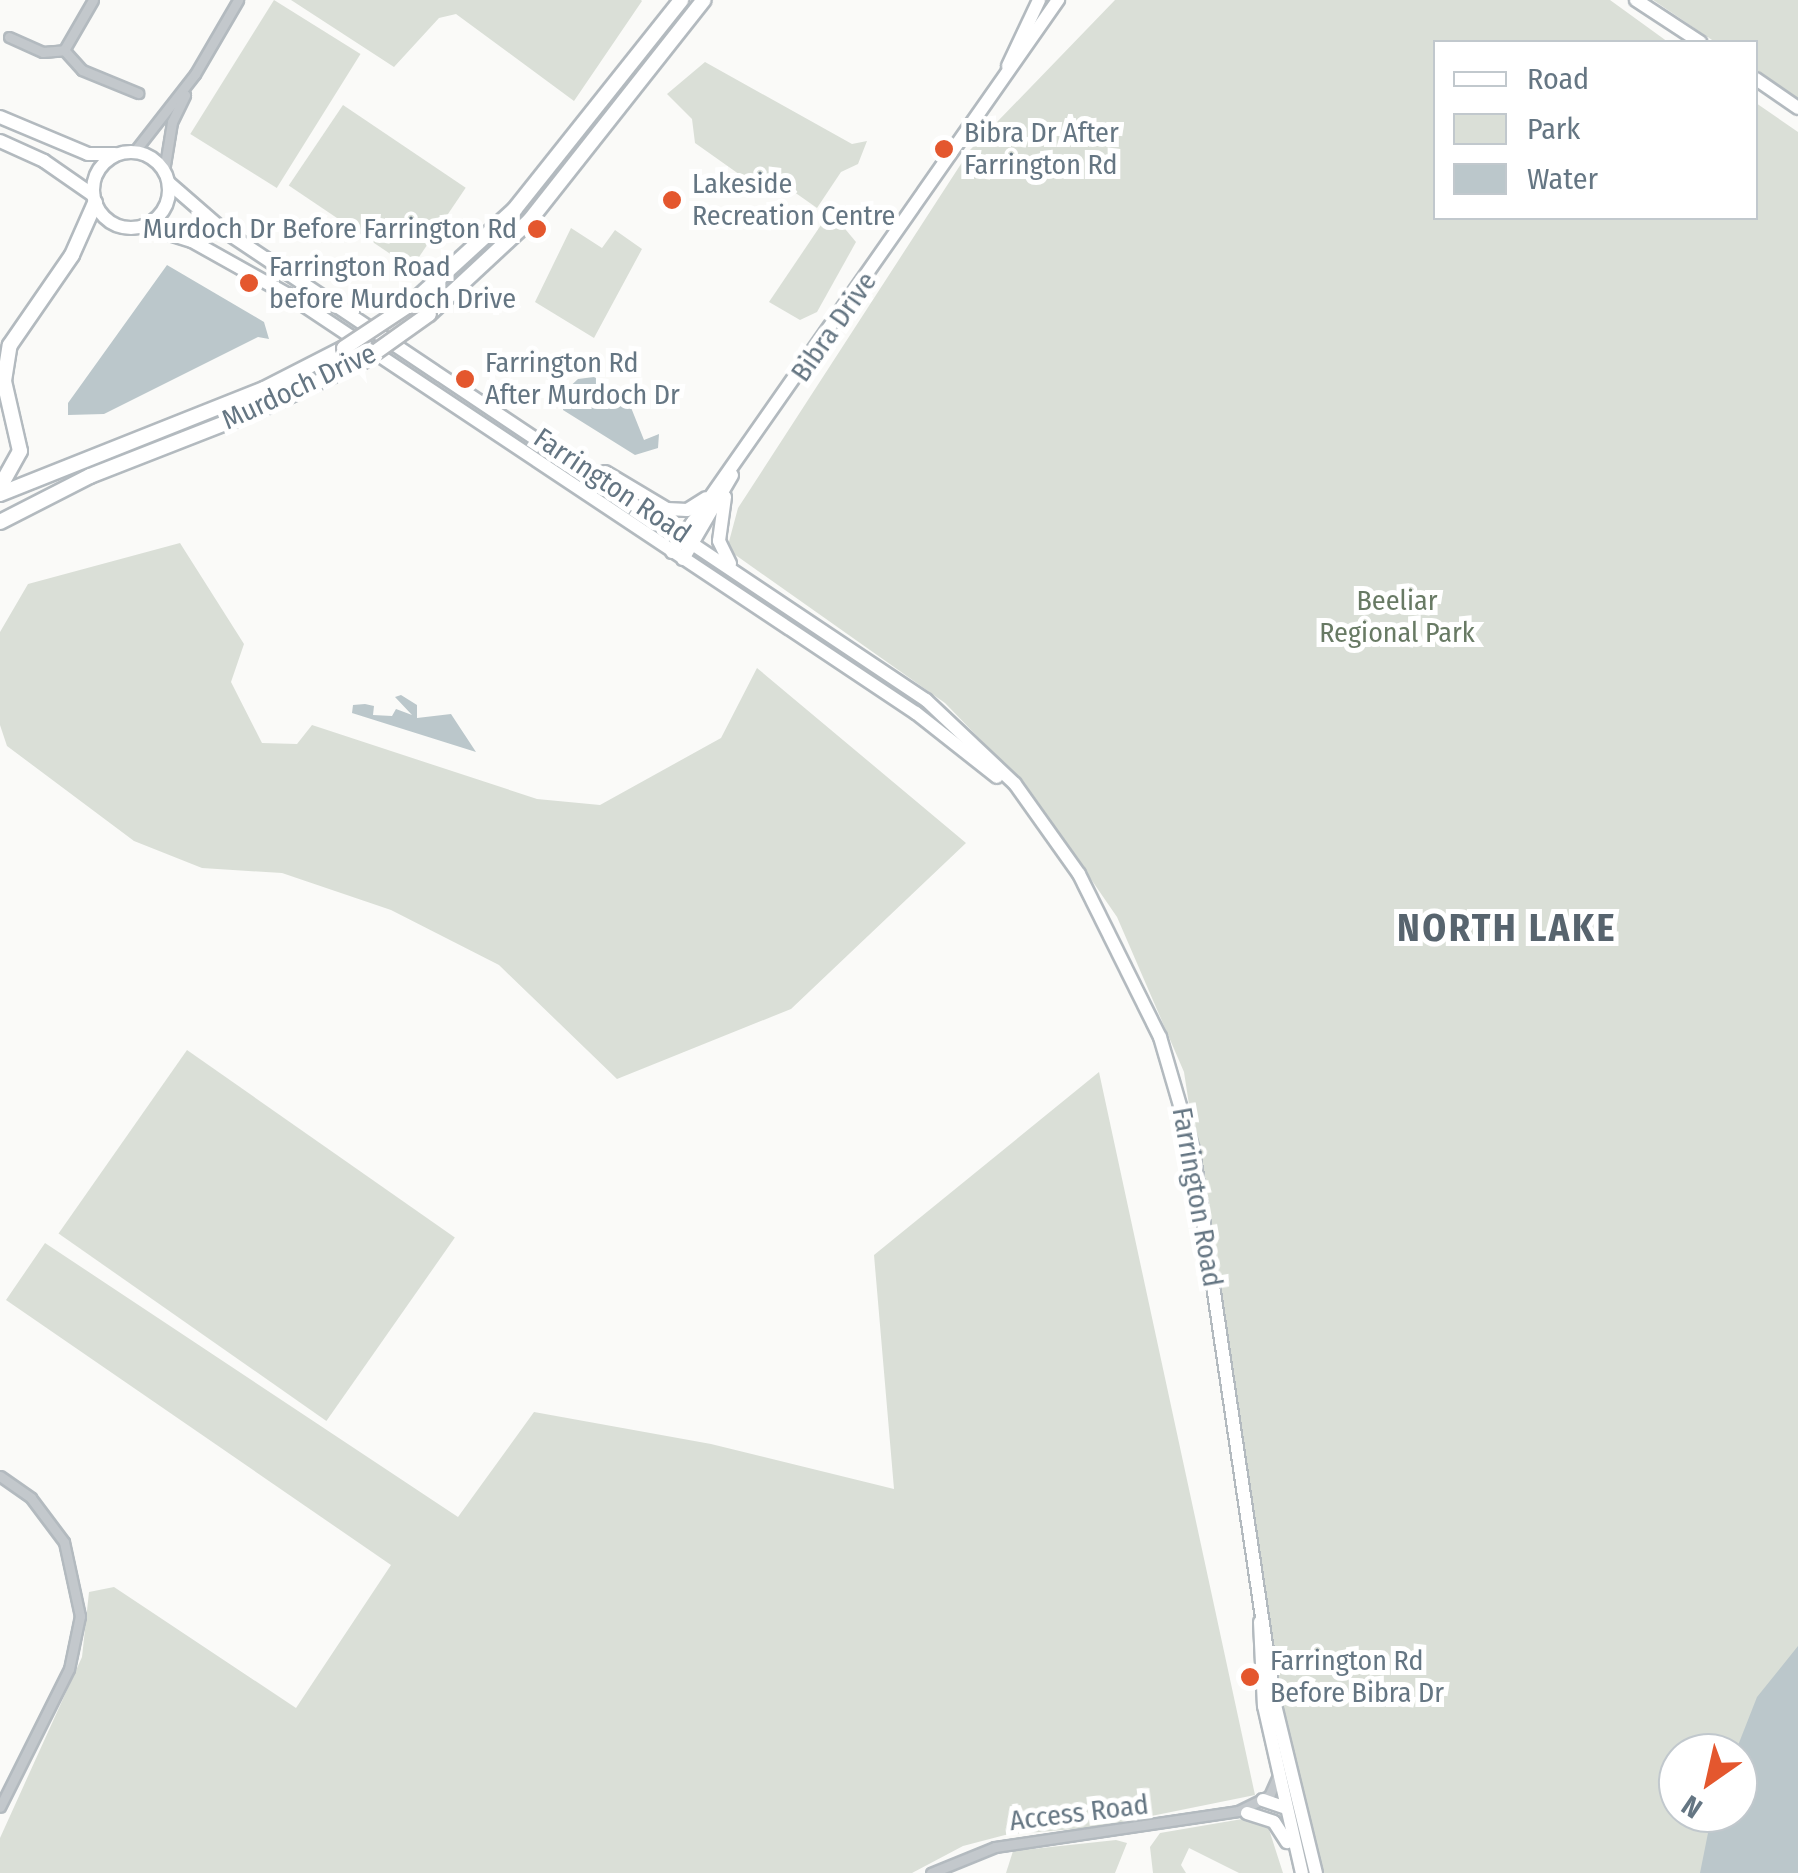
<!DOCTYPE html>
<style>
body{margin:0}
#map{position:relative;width:1798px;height:1873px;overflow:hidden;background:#fafaf8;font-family:"Fira Sans Condensed",sans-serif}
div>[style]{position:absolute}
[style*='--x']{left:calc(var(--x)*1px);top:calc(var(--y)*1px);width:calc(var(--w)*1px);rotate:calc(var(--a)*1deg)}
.green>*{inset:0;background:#dadfd7;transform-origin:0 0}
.water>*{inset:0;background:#bbc7cb}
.roads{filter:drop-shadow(2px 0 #b3babf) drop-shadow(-2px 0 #b3babf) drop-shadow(0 2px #b3babf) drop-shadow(0 -2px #b3babf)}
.street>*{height:9px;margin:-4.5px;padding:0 4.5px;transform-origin:4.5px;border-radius:4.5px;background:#c3c8cc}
.secondary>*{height:12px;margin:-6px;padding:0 6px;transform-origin:6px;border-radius:6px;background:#fff}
.secondary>.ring{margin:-6px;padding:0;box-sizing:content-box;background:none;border:12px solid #fff;border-radius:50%}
.primary>*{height:14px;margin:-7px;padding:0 7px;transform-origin:7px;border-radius:7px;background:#fff}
.bridges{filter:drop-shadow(2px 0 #b5babe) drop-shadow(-2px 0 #b5babe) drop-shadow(0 2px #b5babe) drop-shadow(0 -2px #b5babe)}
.primary-bridge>*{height:14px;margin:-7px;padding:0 7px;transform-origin:7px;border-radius:7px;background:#fff}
.dots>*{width:28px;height:28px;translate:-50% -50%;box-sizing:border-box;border:5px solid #fff;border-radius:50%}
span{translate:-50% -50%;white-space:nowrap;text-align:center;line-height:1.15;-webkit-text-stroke:10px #fff;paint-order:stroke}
.poi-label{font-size:28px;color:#657683}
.left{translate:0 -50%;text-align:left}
.right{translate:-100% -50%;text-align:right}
.street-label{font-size:28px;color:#657683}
.park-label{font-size:28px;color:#687a64}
.district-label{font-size:38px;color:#57646e;font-weight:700;letter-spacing:2.5px}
.legend{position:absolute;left:1433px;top:40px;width:325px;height:180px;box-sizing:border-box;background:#fff;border:2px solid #c1c8cd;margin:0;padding:12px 18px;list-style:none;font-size:30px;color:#657683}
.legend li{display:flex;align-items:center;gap:20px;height:50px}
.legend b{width:50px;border:2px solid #c1c8cd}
.north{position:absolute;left:1658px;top:1733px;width:100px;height:100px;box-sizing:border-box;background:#fff;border:2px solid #c1c8cd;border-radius:50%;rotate:214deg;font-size:28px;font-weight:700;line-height:40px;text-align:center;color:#657683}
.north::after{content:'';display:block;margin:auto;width:35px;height:45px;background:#e4572e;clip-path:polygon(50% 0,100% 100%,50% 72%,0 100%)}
</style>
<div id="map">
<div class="green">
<div style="left:274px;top:0;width:102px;height:158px;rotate:32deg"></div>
<div style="clip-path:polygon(291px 0,641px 0,642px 1px,574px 101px,456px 14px,439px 18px,394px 67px)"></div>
<div style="clip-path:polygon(evenodd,1115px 0,1610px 0,1668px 42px,1436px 42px,1436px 218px,1756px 218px,1756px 103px,1798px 132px,1798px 1873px,1321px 1873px,1287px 1742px,1184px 1072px,1117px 917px,1031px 792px,945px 703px,727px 549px,738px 508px,970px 150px,1115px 0,1678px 1753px,1738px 1753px,1738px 1813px,1678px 1813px,1678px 1753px)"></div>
<div style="clip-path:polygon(1653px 0,1798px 0,1798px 99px,1756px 70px,1756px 42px,1715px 42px)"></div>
<div style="clip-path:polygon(705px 62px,852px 144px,867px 141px,858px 164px,841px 172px,817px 208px,770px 175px,760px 189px,695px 143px,692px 119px,667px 94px)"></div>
<div style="left:343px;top:105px;width:148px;height:97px;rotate:34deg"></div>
<div style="clip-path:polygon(825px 219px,841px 224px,856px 242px,817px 312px,800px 320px,769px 302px)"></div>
<div style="clip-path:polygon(571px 228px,602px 248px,615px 230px,642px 249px,594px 338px,535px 302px)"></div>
<div style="clip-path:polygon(180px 543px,244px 644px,231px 682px,262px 743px,297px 744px,312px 725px,537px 799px,600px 805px,721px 738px,757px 668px,966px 843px,791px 1009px,617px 1079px,499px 965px,391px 910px,282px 873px,202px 868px,134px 841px,7px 746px,0 725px,0 632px,28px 584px)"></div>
<div style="left:187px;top:1050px;width:327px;height:224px;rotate:35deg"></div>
<div style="clip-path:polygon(1099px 1072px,1255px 1795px,1097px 1827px,1005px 1835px,963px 1846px,912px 1873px,0 1873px,0 1838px,82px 1657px,89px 1592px,114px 1587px,296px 1708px,391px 1565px,6px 1300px,45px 1243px,458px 1517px,534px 1412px,711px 1444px,894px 1489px,874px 1255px)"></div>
<div style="clip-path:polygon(1248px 1818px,1267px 1823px,1283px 1873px,1239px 1873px,1189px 1848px,1181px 1865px,1186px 1873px,1153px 1873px,1150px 1847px,1160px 1833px)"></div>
<div style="clip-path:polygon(1116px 1840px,1127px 1843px,1115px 1873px,1006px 1873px,1013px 1851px)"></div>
</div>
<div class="water">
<div style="clip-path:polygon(167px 265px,264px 322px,269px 339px,258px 337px,104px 414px,68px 415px,68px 403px)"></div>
<div style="clip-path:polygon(594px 377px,626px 395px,644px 440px,659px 434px,658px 448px,635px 455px,563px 410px,564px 392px,578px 379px)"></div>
<div style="clip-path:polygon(401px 695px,417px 705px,417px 718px,451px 714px,476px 752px,352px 713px,353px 705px,365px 704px,374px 706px,373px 715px,392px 716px,396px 709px,412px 715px,395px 697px)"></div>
<div style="clip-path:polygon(1798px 1646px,1798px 1873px,1700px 1873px,1712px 1813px,1738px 1813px,1735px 1753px,1757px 1697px)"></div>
</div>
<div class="roads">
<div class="street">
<div style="--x:93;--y:0;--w:58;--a:120.1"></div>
<div style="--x:64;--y:50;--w:27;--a:48"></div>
<div style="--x:82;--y:70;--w:61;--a:22.3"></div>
<div style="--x:9;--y:37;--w:37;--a:24"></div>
<div style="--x:43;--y:52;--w:21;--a:-5"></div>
<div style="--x:134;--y:152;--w:99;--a:-52"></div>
<div style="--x:195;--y:74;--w:86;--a:-59.8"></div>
<div style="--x:164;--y:171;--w:50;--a:-80.7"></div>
<div style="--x:172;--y:122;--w:30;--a:-64"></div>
<div style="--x:0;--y:1476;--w:38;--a:35"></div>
<div style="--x:31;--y:1498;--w:55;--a:53.1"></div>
<div style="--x:64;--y:1542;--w:76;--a:77.8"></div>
<div style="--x:80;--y:1616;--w:54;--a:101.7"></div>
<div style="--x:69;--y:1669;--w:154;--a:116.6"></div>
<div style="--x:931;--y:1873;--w:69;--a:-22.1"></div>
<div style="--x:995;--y:1847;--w:246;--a:-8.4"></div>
<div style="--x:1238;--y:1811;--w:34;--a:-26"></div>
<div style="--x:1269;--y:1796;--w:20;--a:-66"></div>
</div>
<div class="secondary">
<div style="--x:1636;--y:0;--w:77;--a:33.3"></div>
<div style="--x:1008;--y:66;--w:73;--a:-64.8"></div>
<div style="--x:1756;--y:79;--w:51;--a:34.6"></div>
<div style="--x:0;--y:117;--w:95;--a:22.8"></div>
<div style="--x:88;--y:154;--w:27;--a:0"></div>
<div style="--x:0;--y:141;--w:48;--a:24.4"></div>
<div style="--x:44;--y:161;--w:60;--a:34.8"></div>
<div class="ring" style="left:93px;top:152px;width:64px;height:64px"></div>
<div style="--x:169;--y:183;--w:72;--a:41"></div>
<div style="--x:223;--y:230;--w:846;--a:33.77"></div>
<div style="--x:926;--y:700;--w:122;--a:43.3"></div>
<div style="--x:1015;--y:784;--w:110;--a:54.6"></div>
<div style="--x:1079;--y:874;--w:182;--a:63.6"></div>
<div style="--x:1160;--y:1037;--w:118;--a:73.7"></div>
<div style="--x:1193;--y:1150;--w:561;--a:81.6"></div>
<div style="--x:1275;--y:1705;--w:173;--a:76.3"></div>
<div style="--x:144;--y:226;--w:50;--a:17.4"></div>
<div style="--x:192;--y:241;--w:109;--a:29.2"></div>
<div style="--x:287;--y:294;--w:756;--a:33.67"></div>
<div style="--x:916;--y:713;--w:103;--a:38.3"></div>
<div style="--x:605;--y:472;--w:72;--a:30.8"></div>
<div style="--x:667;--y:509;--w:20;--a:3"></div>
<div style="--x:687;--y:510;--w:22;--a:-32"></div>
<div style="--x:725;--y:497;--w:44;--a:97.8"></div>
<div style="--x:719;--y:541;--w:25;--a:64"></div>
<div style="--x:672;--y:552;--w:674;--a:-55.04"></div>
<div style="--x:683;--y:559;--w:97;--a:-59.7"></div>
<div style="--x:1260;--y:1622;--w:84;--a:87.3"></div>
<div style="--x:1264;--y:1706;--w:171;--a:77.2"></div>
<div style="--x:1263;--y:1800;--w:24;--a:19"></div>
<div style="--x:1247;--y:1813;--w:28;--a:18"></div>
<div style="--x:1274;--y:1822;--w:24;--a:57"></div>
</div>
<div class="primary">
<div style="--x:412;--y:303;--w:139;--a:-42.4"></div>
<div style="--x:515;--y:209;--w:267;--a:-51.5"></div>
<div style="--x:429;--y:314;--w:138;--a:-42.9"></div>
<div style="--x:530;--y:220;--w:280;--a:-51.7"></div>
<div style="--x:0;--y:487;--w:41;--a:-60.9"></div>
<div style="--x:20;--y:451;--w:72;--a:-102.9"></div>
<div style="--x:4;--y:381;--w:36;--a:-81"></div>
<div style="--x:10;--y:345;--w:109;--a:-55.4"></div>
<div style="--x:72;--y:255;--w:57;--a:-66.1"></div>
<div style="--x:0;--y:494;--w:284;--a:-21.7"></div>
<div style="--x:264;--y:389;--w:90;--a:-27.1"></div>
<div style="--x:0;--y:522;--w:101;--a:-27.1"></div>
<div style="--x:90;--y:476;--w:184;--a:-21.4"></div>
<div style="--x:261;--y:409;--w:113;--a:-25.2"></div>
</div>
</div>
<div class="bridges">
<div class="primary-bridge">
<div style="--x:344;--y:348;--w:82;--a:-33.5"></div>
<div style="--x:363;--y:361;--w:81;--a:-35.5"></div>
</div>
</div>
<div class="dots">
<div style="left:944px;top:149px;background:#e4572e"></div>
<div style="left:672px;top:200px;background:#e4572e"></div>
<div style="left:537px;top:229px;background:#e4572e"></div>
<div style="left:249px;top:283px;background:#e4572e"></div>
<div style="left:465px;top:379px;background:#e4572e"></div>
<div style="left:1250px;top:1677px;background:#e4572e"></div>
</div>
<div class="poi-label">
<span class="left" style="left:964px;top:149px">Bibra Dr After<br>Farrington Rd</span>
<span class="left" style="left:692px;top:200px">Lakeside<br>Recreation Centre</span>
<span class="right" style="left:517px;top:229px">Murdoch Dr Before Farrington Rd</span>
<span class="left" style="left:269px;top:283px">Farrington Road<br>before Murdoch Drive</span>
<span class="left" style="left:485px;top:379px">Farrington Rd<br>After Murdoch Dr</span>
<span class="left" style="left:1270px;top:1677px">Farrington Rd<br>Before Bibra Dr</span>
</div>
<div class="street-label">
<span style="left:834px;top:327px;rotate:-55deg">Bibra Drive</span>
<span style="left:299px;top:387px;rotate:-25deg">Murdoch Drive</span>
<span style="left:612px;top:486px;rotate:34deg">Farrington Road</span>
<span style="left:1197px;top:1197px;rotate:80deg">Farrington Road</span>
<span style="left:1079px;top:1813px;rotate:-7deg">Access Road</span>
</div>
<div class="park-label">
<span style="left:1397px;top:617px">Beeliar<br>Regional Park</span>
</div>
<div class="district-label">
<span style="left:1507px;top:929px">NORTH LAKE</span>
</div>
<ul class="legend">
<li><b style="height:12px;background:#fff"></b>Road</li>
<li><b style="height:28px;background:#dadfd7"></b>Park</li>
<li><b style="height:28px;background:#bbc7cb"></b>Water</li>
</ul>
<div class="north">N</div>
</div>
